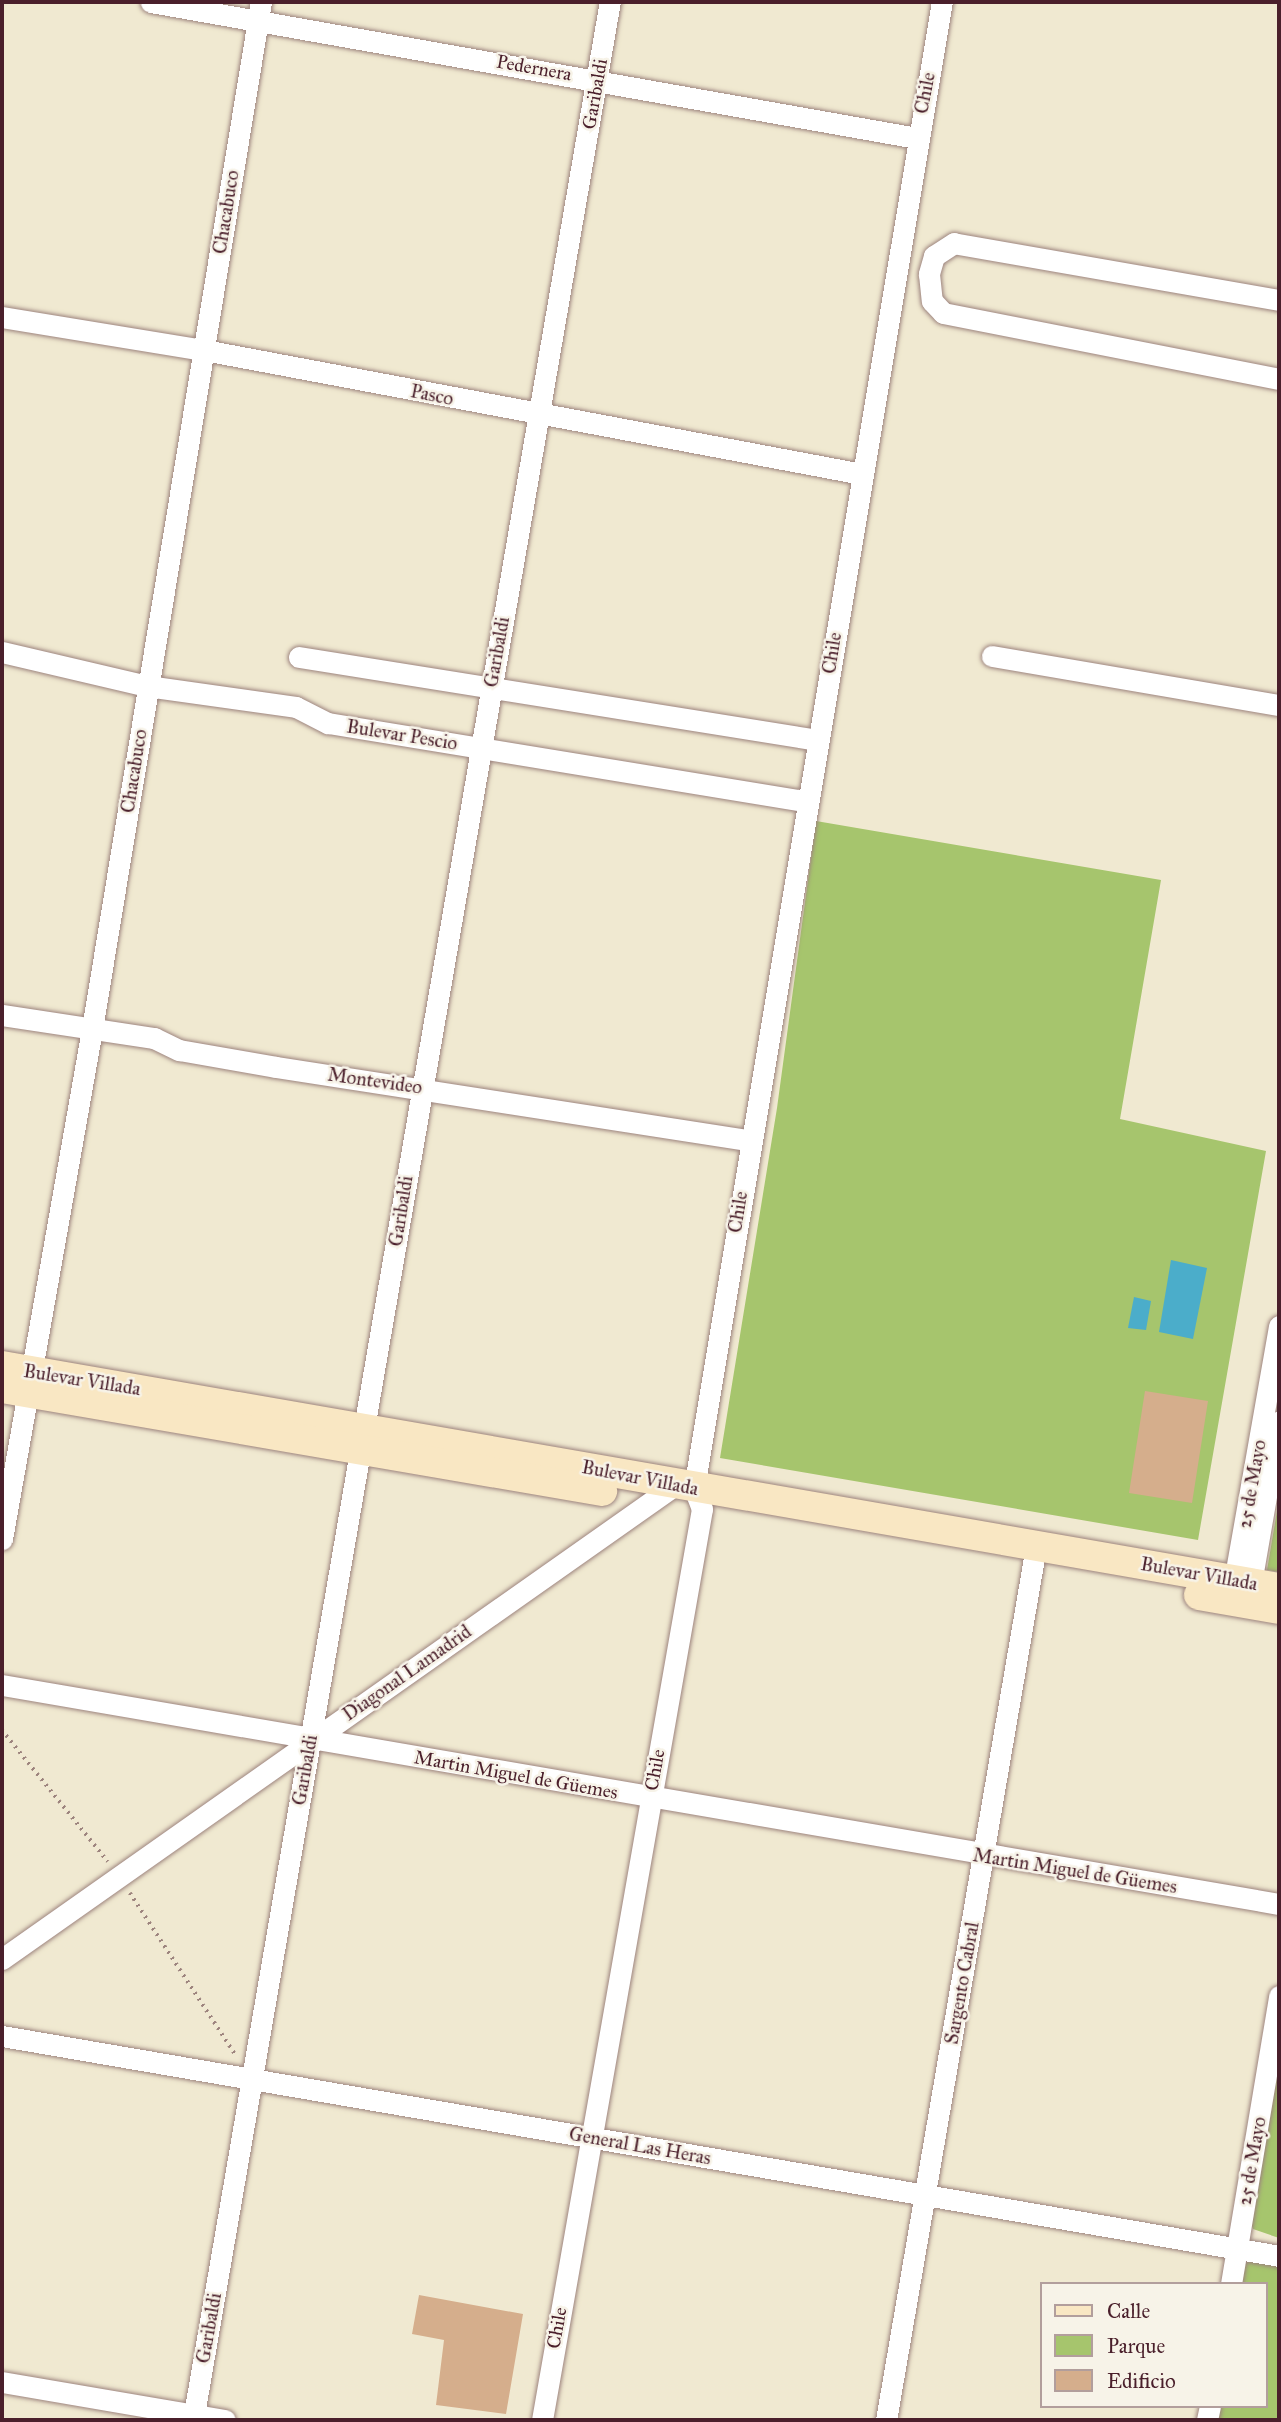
<!DOCTYPE html>
<meta charset="utf-8">
<style>
body{margin:0}
#map{position:relative;width:1281px;height:2422px;overflow:hidden;background:#f0e9d1;font-family:"IM FELL Great Primer",serif}
div>[style]{position:absolute}
.green>*{inset:0;background:#a6c56d}
.water>*{inset:0;background:#4badca}
.building>*{inset:0;background:#d5ae8c}
.path>*{height:3.5px;margin-top:-1.75px;transform-origin:0;background:repeating-linear-gradient(90deg,#9d847e 0 2px,transparent 0 7px)}
.roads{filter:drop-shadow(0 0 2px #9d847e) drop-shadow(0 0 2px #9d847e)}
.street>*{height:21px;margin:-10.5px;padding:0 10.5px;transform-origin:10.5px;border-radius:10.5px;background:#fff}
.secondary>*{height:30px;margin:-15px;padding:0 15px;transform-origin:15px;border-radius:15px;background:#f9e7c3}
span{translate:-50% -50%;white-space:nowrap;text-align:center;line-height:1.15;-webkit-text-stroke:5px #f7f3e8;paint-order:stroke}
.street-label{font-size:19px;color:#4a1f2b}
.frame{position:absolute;inset:0;border:4px solid #4a1f2b;pointer-events:none}
.legend{position:absolute;left:1040px;top:2282px;width:228px;height:126px;box-sizing:border-box;background:#f7f3e8;border:2px solid #b29e9c;margin:0;padding:9px 12px;list-style:none;font-size:21px;color:#4a1f2b}
.legend li{display:flex;align-items:center;gap:14px;height:35px}
.legend b{width:35px;border:2px solid #b29e9c}
</style>
<div id="map">
<div class="green">
<div style="clip-path:polygon(816px 821px,1161px 880px,1120px 1119px,1266px 1151px,1198px 1540px,720px 1458px,777px 1108px)"></div>
<div style="clip-path:polygon(1279px 1499px,1279px 1572px,1267px 1570px)"></div>
<div style="clip-path:polygon(1279px 2030px,1279px 2238px,1253px 2229px,1247px 2213px)"></div>
<div style="clip-path:polygon(1254px 2257px,1279px 2262px,1279px 2420px,1212px 2420px,1215px 2406px,1265px 2406px,1265px 2284px,1237px 2284px,1239px 2268px)"></div>
</div>
<div class="water">
<div style="clip-path:polygon(1171px 1260px,1207px 1268px,1193px 1339px,1159px 1332px)"></div>
<div style="clip-path:polygon(1134px 1297px,1151px 1301px,1146px 1330px,1128px 1328px)"></div>
</div>
<div class="building">
<div style="clip-path:polygon(1145px 1391px,1208px 1401px,1192px 1503px,1129px 1493px)"></div>
<div style="clip-path:polygon(419px 2295px,523px 2314px,506px 2414px,436px 2405px,444px 2340px,412px 2334px)"></div>
</div>
<div class="path">
<div style="left:2px;top:1730px;width:169px;rotate:51.2deg"></div>
<div style="left:130px;top:1893px;width:192px;rotate:56.9deg"></div>
</div>
<div class="roads">
<div class="street">
<div style="left:151px;top:2px;width:778px;rotate:10.07deg"></div>
<div style="left:1279px;top:300px;width:330px;rotate:-170.1deg"></div>
<div style="left:954px;top:243px;width:24px;rotate:147deg"></div>
<div style="left:934px;top:256px;width:19px;rotate:106deg"></div>
<div style="left:929px;top:274px;width:27px;rotate:84deg"></div>
<div style="left:932px;top:301px;width:16px;rotate:47deg"></div>
<div style="left:943px;top:313px;width:342px;rotate:11.1deg"></div>
<div style="left:2px;top:317px;width:205px;rotate:9.3deg"></div>
<div style="left:204px;top:350px;width:670px;rotate:10.67deg"></div>
<div style="left:2px;top:652px;width:149px;rotate:13.2deg"></div>
<div style="left:147px;top:686px;width:150px;rotate:8deg"></div>
<div style="left:296px;top:707px;width:36px;rotate:27deg"></div>
<div style="left:328px;top:723px;width:486px;rotate:9.3deg"></div>
<div style="left:992px;top:656px;width:291px;rotate:9.7deg"></div>
<div style="left:299px;top:657px;width:526px;rotate:9.09deg"></div>
<div style="left:2px;top:1015px;width:154px;rotate:8.6deg"></div>
<div style="left:154px;top:1038px;width:28px;rotate:26deg"></div>
<div style="left:179px;top:1050px;width:98px;rotate:9.9deg"></div>
<div style="left:276px;top:1067px;width:480px;rotate:8.8deg"></div>
<div style="left:2px;top:1539px;width:518px;rotate:-79.99deg"></div>
<div style="left:92px;top:1029px;width:1041px;rotate:-80.66deg"></div>
<div style="left:1232px;top:1593px;width:271px;rotate:-80deg"></div>
<div style="left:1249px;top:1595px;width:176px;rotate:-80.2deg"></div>
<div style="left:2px;top:1685px;width:1296px;rotate:9.73deg"></div>
<div style="left:2px;top:1959px;width:823px;rotate:-35.16deg"></div>
<div style="left:2px;top:2036px;width:1296px;rotate:9.77deg"></div>
<div style="left:1231px;top:2284px;width:292px;rotate:-80.5deg"></div>
<div style="left:2px;top:2382px;width:226px;rotate:9.7deg"></div>
<div style="left:193px;top:2420px;width:2454px;rotate:-80.22deg"></div>
<div style="left:542px;top:2420px;width:925px;rotate:-80.04deg"></div>
<div style="left:702px;top:1509px;width:22px;rotate:-111deg"></div>
<div style="left:694px;top:1488px;width:1507px;rotate:-80.53deg"></div>
<div style="left:886px;top:2420px;width:887px;rotate:-80.26deg"></div>
<div style="left:1207px;top:2420px;width:14px;rotate:-78deg"></div>
</div>
<div class="secondary">
<div style="left:2px;top:1366px;width:1296px;rotate:9.86deg"></div>
<div style="left:2px;top:1388px;width:609px;rotate:9.74deg"></div>
<div style="left:1199px;top:1595px;width:81px;rotate:9.9deg"></div>
</div>
</div>
<div class="street-label">
<span style="left:534px;top:68px;rotate:10deg">Pedernera</span>
<span style="left:925px;top:93px;rotate:-79deg">Chile</span>
<span style="left:595px;top:94px;rotate:-80deg">Garibaldi</span>
<span style="left:226px;top:212px;rotate:-81deg">Chacabuco</span>
<span style="left:432px;top:395px;rotate:11deg">Pasco</span>
<span style="left:497px;top:652px;rotate:-80deg">Garibaldi</span>
<span style="left:832px;top:653px;rotate:-81deg">Chile</span>
<span style="left:402px;top:735px;rotate:9deg">Bulevar Pescio</span>
<span style="left:134px;top:771px;rotate:-81deg">Chacabuco</span>
<span style="left:375px;top:1081px;rotate:8deg">Montevideo</span>
<span style="left:401px;top:1211px;rotate:-81deg">Garibaldi</span>
<span style="left:738px;top:1212px;rotate:-81deg">Chile</span>
<span style="left:82px;top:1380px;rotate:9deg">Bulevar Villada</span>
<span style="left:640px;top:1478px;rotate:11deg">Bulevar Villada</span>
<span style="left:1252px;top:1484px;rotate:-80deg">25 de Mayo</span>
<span style="left:1199px;top:1574px;rotate:10deg">Bulevar Villada</span>
<span style="left:407px;top:1673px;rotate:-35deg">Diagonal Lamadrid</span>
<span style="left:305px;top:1770px;rotate:-80deg">Garibaldi</span>
<span style="left:655px;top:1770px;rotate:-80deg">Chile</span>
<span style="left:516px;top:1775px;rotate:10deg">Martin Miguel de Güemes</span>
<span style="left:1075px;top:1871px;rotate:9deg">Martin Miguel de Güemes</span>
<span style="left:962px;top:1983px;rotate:-80deg">Sargento Cabral</span>
<span style="left:640px;top:2146px;rotate:10deg">General Las Heras</span>
<span style="left:1252px;top:2161px;rotate:-80deg">25 de Mayo</span>
<span style="left:209px;top:2328px;rotate:-80deg">Garibaldi</span>
<span style="left:557px;top:2328px;rotate:-80deg">Chile</span>
</div>
<div class="frame"></div>
<ul class="legend">
<li><b style="height:9px;background:#f9e7c3"></b>Calle</li>
<li><b style="height:19px;background:#a6c56d"></b>Parque</li>
<li><b style="height:19px;background:#d5ae8c"></b>Edificio</li>
</ul>
</div>
